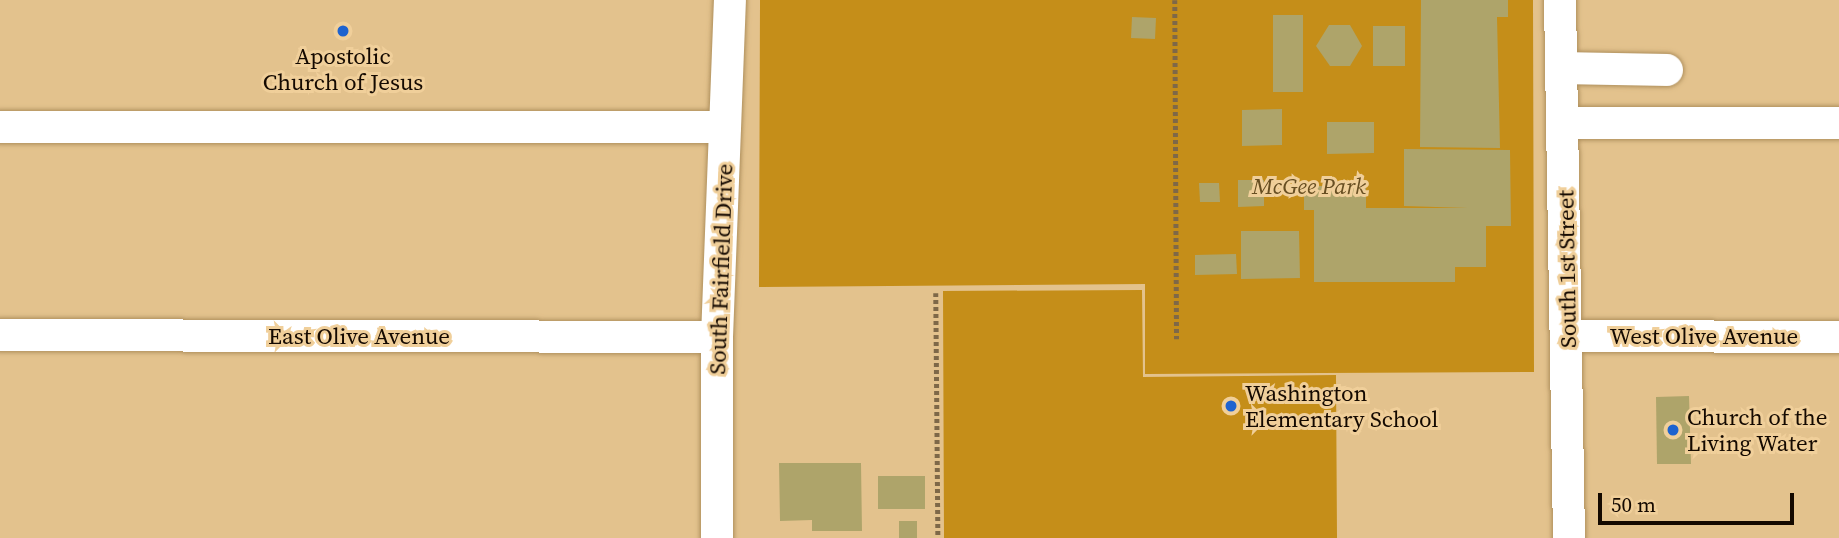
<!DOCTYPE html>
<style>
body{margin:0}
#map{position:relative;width:1839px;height:538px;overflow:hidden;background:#e3c28d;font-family:"Source Serif 4",serif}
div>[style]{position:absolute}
.green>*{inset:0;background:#c58e19}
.building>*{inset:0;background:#aea46a}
.path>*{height:4.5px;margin-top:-2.25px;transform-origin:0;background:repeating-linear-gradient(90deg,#7e6848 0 3.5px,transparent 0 7px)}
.roads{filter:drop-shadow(0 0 2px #af905d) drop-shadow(0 0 2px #af905d)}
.minor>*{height:32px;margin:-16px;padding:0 16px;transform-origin:16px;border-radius:16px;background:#fff}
.dots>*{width:19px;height:19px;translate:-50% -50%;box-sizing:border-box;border:4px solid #f0cf9a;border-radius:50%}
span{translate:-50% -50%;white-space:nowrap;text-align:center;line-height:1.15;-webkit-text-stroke:6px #f0cf9a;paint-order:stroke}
.poi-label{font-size:23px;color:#140900}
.left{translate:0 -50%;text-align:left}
.park-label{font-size:23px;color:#674e22;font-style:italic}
.street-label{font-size:23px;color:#140900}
.scale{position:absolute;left:1598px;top:493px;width:196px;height:32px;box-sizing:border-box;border:4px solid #140900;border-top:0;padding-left:9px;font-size:21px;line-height:24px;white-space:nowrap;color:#140900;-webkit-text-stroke:5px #f0cf9a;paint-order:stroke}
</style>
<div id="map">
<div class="green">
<div style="clip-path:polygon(760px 0,1533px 0,1534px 372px,1145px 374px,1145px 284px,759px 287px)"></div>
<div style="clip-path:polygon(1142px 290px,1143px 377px,1336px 375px,1337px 538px,944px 538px,943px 291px)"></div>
</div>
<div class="building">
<div style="clip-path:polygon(1421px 0,1508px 0,1508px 17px,1497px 17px,1500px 148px,1420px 147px)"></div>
<div style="clip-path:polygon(1273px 15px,1303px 15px,1303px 92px,1273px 92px)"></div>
<div style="clip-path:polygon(1132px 17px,1156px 18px,1155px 39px,1131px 38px)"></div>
<div style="clip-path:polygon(1329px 25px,1350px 25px,1362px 46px,1350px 66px,1330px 66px,1316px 46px)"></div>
<div style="clip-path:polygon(1373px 26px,1405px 26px,1405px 66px,1373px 66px)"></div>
<div style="clip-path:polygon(1282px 109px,1282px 145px,1242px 146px,1242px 110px)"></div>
<div style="clip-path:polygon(1327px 122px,1374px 122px,1374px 153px,1327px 154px)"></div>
<div style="clip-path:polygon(1404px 149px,1510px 150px,1511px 226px,1486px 226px,1486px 267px,1455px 267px,1455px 282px,1314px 282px,1314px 210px,1304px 210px,1304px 186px,1366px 186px,1366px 208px,1468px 208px,1404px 206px)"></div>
<div style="clip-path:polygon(1238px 180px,1264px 180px,1264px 206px,1238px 207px)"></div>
<div style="clip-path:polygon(1199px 183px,1219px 183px,1220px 202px,1200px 202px)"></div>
<div style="clip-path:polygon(1241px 231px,1299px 231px,1300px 278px,1241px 279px)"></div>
<div style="clip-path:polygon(1236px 254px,1237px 274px,1195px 275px,1195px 255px)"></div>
<div style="clip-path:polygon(1689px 396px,1691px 464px,1657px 464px,1656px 397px)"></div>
<div style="clip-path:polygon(779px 463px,861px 463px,862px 531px,812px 531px,812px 520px,780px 521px)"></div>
<div style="clip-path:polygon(878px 476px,925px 476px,925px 509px,878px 509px)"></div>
<div style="clip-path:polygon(899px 521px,917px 521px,917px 538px,899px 538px)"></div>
</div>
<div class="path">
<div style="left:1175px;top:0;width:339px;rotate:89.7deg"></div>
<div style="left:936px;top:293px;width:245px;rotate:89.5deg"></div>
</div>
<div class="roads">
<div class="minor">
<div style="left:1560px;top:0;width:538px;rotate:89.04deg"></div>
<div style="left:1562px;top:68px;width:105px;rotate:1.1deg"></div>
<div style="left:1563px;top:123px;width:276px"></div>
<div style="left:0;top:127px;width:725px"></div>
<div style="left:0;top:335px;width:717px;rotate:0.16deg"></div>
<div style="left:1569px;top:336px;width:270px;rotate:0.2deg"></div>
<div style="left:717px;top:538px;width:201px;rotate:-90deg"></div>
<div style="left:717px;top:337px;width:337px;rotate:-87.8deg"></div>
</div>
</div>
<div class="dots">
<div style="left:343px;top:31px;background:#1e63cf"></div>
<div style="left:1231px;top:406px;background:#1e63cf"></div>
<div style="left:1673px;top:430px;background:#1e63cf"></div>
</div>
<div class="poi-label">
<span style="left:343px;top:69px">Apostolic<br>Church of Jesus</span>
<span class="left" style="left:1245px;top:406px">Washington<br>Elementary School</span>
<span class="left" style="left:1687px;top:430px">Church of the<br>Living Water</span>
</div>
<div class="park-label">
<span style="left:1309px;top:186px">McGee Park</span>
</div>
<div class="street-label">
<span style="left:721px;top:269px;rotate:-88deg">South Fairfield Drive</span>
<span style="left:1567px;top:269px;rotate:-91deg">South 1st Street</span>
<span style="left:359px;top:336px">East Olive Avenue</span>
<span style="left:1704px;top:336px">West Olive Avenue</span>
</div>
<div class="scale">50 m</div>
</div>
